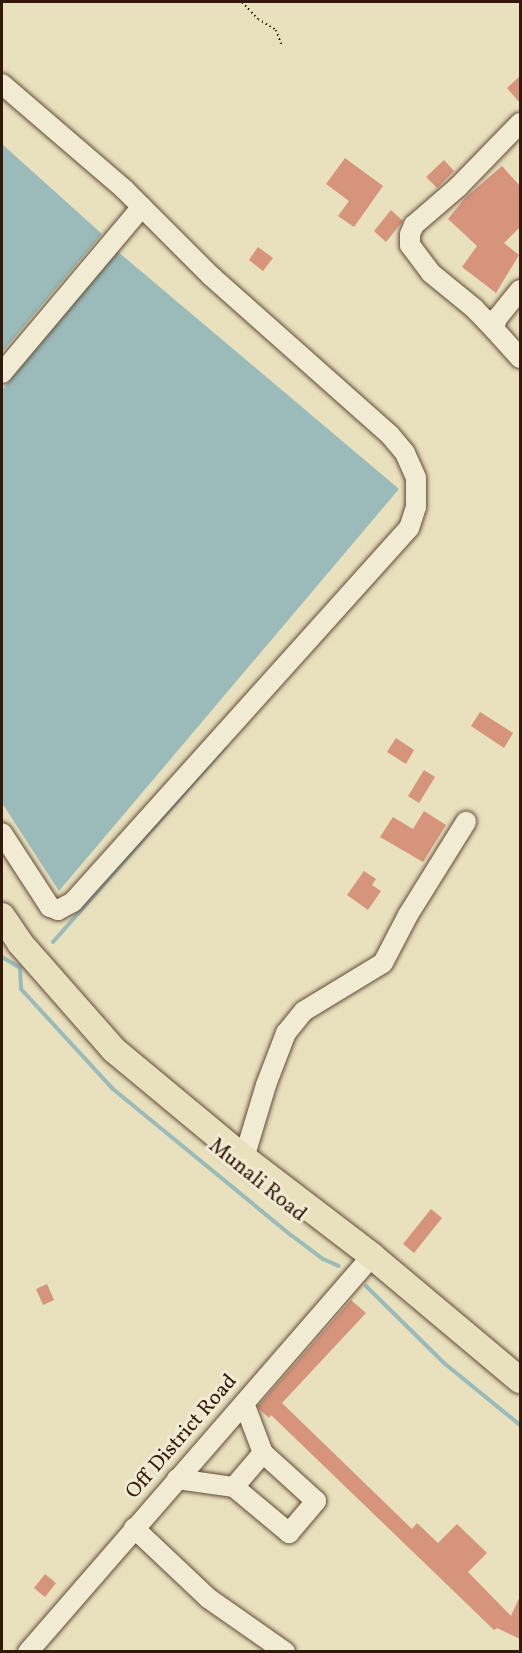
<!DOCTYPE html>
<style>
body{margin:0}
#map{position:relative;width:522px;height:1653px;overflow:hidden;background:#e9e0bd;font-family:Vollkorn,serif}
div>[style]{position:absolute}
.water>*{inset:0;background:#9abbba}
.stream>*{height:4px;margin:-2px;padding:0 2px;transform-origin:2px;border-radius:2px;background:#9abbba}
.building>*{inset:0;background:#d5947b}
.path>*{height:2px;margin-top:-1px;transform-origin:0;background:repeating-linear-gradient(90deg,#33190b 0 1.5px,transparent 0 4.5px)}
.roads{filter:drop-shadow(0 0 2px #604b38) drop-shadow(0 0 2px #604b38)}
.minor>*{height:20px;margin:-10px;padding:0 10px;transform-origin:10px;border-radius:10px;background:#f1ebd4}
.major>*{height:26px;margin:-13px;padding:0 13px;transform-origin:13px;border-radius:13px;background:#e9e0bd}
span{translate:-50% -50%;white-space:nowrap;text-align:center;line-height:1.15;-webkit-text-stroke:6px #f1ebd4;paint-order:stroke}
.street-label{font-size:21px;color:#33190b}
.frame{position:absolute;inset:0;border:3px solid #33190b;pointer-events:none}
</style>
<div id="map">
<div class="water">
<div style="clip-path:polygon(2px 144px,102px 234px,2px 352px)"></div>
<div style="clip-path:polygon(117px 251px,399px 489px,59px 891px,2px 803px,2px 390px)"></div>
</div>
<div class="stream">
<div style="left:53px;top:942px;width:260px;rotate:-48.6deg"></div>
<div style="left:2px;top:957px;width:21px;rotate:31deg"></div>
<div style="left:20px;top:968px;width:21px;rotate:87deg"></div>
<div style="left:21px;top:989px;width:136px;rotate:47.4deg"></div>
<div style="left:113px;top:1089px;width:230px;rotate:39.4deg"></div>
<div style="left:291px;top:1235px;width:40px;rotate:37deg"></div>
<div style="left:323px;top:1259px;width:17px;rotate:24deg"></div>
<div style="left:366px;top:1286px;width:110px;rotate:44.6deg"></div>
<div style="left:444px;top:1363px;width:98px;rotate:39.2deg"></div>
</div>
<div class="building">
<div style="clip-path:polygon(520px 76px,520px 103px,507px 88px)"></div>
<div style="clip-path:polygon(345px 158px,383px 186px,354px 227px,338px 216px,349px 201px,326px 184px)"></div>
<div style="clip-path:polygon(444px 160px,454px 171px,437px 188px,426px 177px)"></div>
<div style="clip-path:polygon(502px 166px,520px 186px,520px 227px,504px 243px,519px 255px,496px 293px,462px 267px,477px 246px,448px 219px,465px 198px)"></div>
<div style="clip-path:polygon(391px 210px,403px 221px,386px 242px,374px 231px)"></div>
<div style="clip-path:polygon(258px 247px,273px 258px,263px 271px,249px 260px)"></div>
<div style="clip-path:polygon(480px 712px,513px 733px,504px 748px,471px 726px)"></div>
<div style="clip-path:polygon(396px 738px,414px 750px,406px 764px,387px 752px)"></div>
<div style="clip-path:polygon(424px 770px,435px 777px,419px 803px,408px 796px)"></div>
<div style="clip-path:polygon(424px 811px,446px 825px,423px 862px,380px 837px,393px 817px,413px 829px)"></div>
<div style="clip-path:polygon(364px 871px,376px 879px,372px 885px,381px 891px,368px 910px,347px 895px)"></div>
<div style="clip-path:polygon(431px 1209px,442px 1218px,414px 1253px,403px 1244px)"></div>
<div style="clip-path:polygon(47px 1284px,54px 1300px,43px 1305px,36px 1289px)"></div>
<div style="clip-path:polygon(351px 1300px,366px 1313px,282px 1403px,412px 1529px,417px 1523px,438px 1543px,457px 1524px,487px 1553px,468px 1572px,511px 1616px,520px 1596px,520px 1639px,497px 1628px,494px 1630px,271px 1415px,269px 1418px,259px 1409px,258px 1406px)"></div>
<div style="clip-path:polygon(45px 1574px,56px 1583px,45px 1597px,34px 1588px)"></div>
</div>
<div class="path">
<div style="left:242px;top:2px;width:23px;rotate:47deg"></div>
<div style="left:258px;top:19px;width:21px;rotate:31deg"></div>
<div style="left:276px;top:30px;width:15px;rotate:70deg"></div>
</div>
<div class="roads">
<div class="minor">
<div style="left:2px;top:84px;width:161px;rotate:40.7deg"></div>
<div style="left:124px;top:189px;width:123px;rotate:45deg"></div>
<div style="left:211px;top:276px;width:239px;rotate:41.6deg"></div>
<div style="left:390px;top:435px;width:23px;rotate:50deg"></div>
<div style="left:405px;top:453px;width:27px;rotate:66deg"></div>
<div style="left:416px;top:478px;width:29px;rotate:90deg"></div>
<div style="left:416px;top:507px;width:22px;rotate:108deg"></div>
<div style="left:409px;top:528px;width:503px;rotate:131.94deg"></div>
<div style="left:73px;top:902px;width:17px;rotate:152deg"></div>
<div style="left:58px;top:910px;width:9px;rotate:-159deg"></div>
<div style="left:50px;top:907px;width:88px;rotate:-123deg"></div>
<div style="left:520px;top:290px;width:36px;rotate:129deg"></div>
<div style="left:497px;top:318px;width:11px;rotate:105deg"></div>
<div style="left:494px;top:329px;width:39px;rotate:48deg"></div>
<div style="left:494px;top:329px;width:28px;rotate:-134deg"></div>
<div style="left:475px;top:309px;width:57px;rotate:-140.7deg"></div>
<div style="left:431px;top:273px;width:35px;rotate:-127deg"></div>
<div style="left:410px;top:245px;width:11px;rotate:-90deg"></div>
<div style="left:410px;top:234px;width:10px;rotate:-66deg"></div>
<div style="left:414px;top:225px;width:58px;rotate:-40.8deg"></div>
<div style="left:458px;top:187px;width:89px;rotate:-45.9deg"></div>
<div style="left:2px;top:373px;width:217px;rotate:-49.9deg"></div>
<div style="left:244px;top:1158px;width:76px;rotate:-73.2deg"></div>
<div style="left:266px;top:1085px;width:56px;rotate:-69deg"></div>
<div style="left:286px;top:1033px;width:28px;rotate:-51deg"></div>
<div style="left:304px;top:1011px;width:92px;rotate:-31.3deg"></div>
<div style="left:383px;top:963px;width:54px;rotate:-62.5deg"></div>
<div style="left:408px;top:915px;width:110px;rotate:-58.1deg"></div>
<div style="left:177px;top:1479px;width:58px;rotate:8deg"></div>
<div style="left:234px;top:1487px;width:72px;rotate:39.9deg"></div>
<div style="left:289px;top:1533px;width:42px;rotate:-49.8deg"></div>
<div style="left:316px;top:1501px;width:72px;rotate:-137.8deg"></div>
<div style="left:263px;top:1453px;width:53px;rotate:-110.8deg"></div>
<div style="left:234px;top:1487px;width:45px;rotate:-49.5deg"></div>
<div style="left:134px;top:1528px;width:102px;rotate:43.4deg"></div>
<div style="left:208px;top:1598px;width:94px;rotate:35deg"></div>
<div style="left:28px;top:1652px;width:525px;rotate:-49.02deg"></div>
</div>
<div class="major">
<div style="left:2px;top:916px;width:32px;rotate:56deg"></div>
<div style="left:20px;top:943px;width:142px;rotate:48.7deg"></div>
<div style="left:114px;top:1050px;width:169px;rotate:39.7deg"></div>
<div style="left:244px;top:1158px;width:161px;rotate:37.4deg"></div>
<div style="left:372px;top:1256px;width:193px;rotate:40deg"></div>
</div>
</div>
<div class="street-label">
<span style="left:257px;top:1181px;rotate:39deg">Munali Road</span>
<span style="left:182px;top:1437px;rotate:-49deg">Off District Road</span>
</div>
<div class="frame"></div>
</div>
